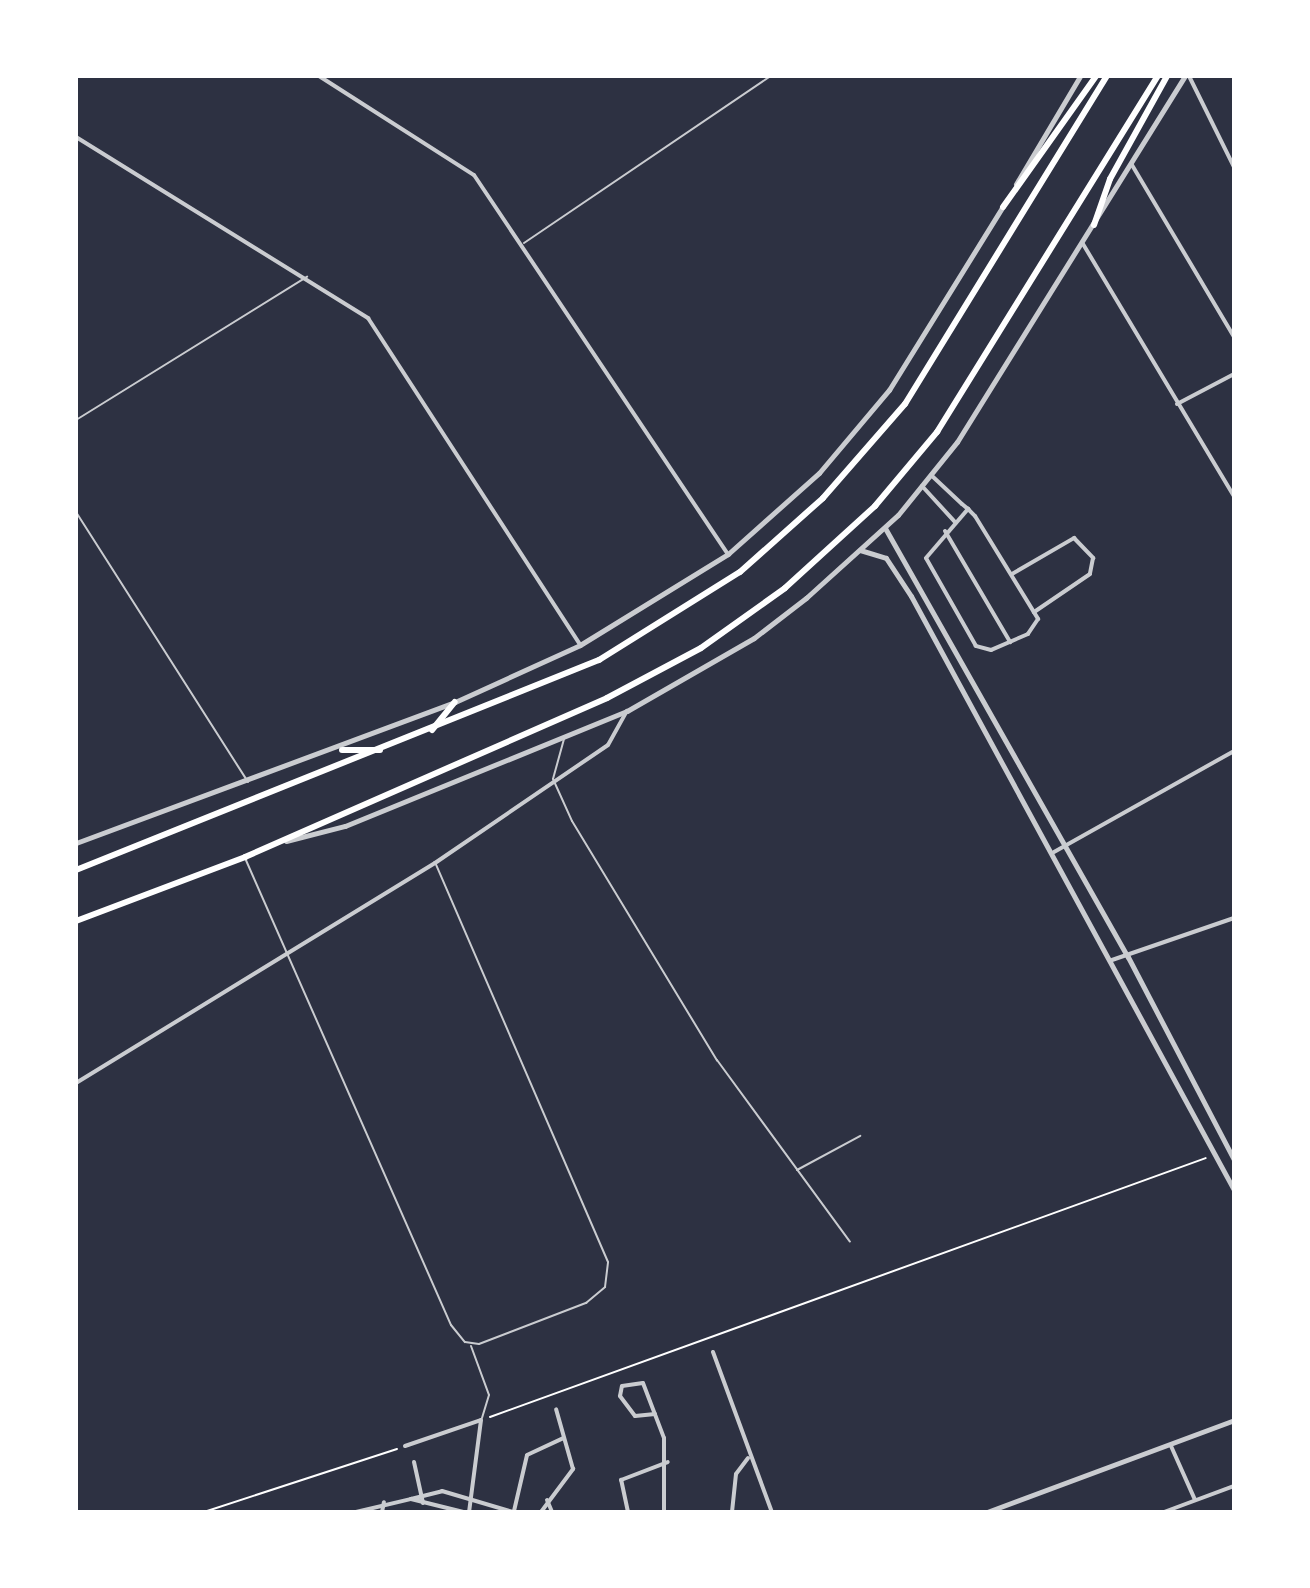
<!DOCTYPE html>
<style>
body{margin:0}
#map{position:relative;width:1310px;height:1588px;overflow:hidden;background:#2d3142;font-family:"PT Serif",serif}
div>[style]{position:absolute}
.path>*{height:2px;margin:-1px;padding:0 1px;transform-origin:1px;border-radius:1px;background:#fff}
.service>*{height:2px;margin:-1px;padding:0 1px;transform-origin:1px;border-radius:1px;background:#caccd0}
.minor>*{height:4px;margin:-2px;padding:0 2px;transform-origin:2px;border-radius:2px;background:#caccd0}
.tertiary>*{height:5px;margin:-2.5px;padding:0 2.5px;transform-origin:2.5px;border-radius:2.5px;background:#caccd0}
.primary>*{height:6px;margin:-3px;padding:0 3px;transform-origin:3px;border-radius:3px;background:#fff}
span{translate:-50% -50%;white-space:nowrap;text-align:center;line-height:1.15;-webkit-text-stroke:8px #fff;paint-order:stroke}
.frame{position:absolute;inset:0;border:78px solid #fff;pointer-events:none}
</style>
<div id="map">
<div class="path">
<div style="left:490px;top:1417px;width:761px;rotate:-19.89deg"></div>
<div style="left:204px;top:1512px;width:203px;rotate:-18.1deg"></div>
</div>
<div class="service">
<div style="left:524px;top:243px;width:298px;rotate:-34.1deg"></div>
<div style="left:76px;top:420px;width:272px;rotate:-31.8deg"></div>
<div style="left:76px;top:512px;width:320px;rotate:57.5deg"></div>
<div style="left:564px;top:739px;width:41px;rotate:105.4deg"></div>
<div style="left:553px;top:779px;width:46px;rotate:65.7deg"></div>
<div style="left:572px;top:821px;width:280px;rotate:58.8deg"></div>
<div style="left:717px;top:1060px;width:225px;rotate:53.8deg"></div>
<div style="left:245px;top:858px;width:510px;rotate:66.2deg"></div>
<div style="left:451px;top:1325px;width:22px;rotate:51deg"></div>
<div style="left:465px;top:1342px;width:14px;rotate:8deg"></div>
<div style="left:479px;top:1344px;width:115px;rotate:-21deg"></div>
<div style="left:586px;top:1303px;width:25px;rotate:-40deg"></div>
<div style="left:605px;top:1287px;width:25px;rotate:-83deg"></div>
<div style="left:608px;top:1262px;width:433px;rotate:-113.4deg"></div>
<div style="left:797px;top:1170px;width:72px;rotate:-28.4deg"></div>
<div style="left:471px;top:1346px;width:52px;rotate:69.8deg"></div>
<div style="left:489px;top:1395px;width:24px;rotate:107deg"></div>
</div>
<div class="minor">
<div style="left:319px;top:76px;width:184px;rotate:32.6deg"></div>
<div style="left:474px;top:175px;width:456px;rotate:56.2deg"></div>
<div style="left:1189px;top:76px;width:102px;rotate:63.7deg"></div>
<div style="left:76px;top:137px;width:344px;rotate:31.8deg"></div>
<div style="left:368px;top:318px;width:390px;rotate:57deg"></div>
<div style="left:1132px;top:165px;width:200px;rotate:59.3deg"></div>
<div style="left:1083px;top:244px;width:294px;rotate:59.1deg"></div>
<div style="left:1177px;top:404px;width:64px;rotate:-27.8deg"></div>
<div style="left:931px;top:475px;width:42px;rotate:43.1deg"></div>
<div style="left:962px;top:504px;width:8px;rotate:40deg"></div>
<div style="left:968px;top:509px;width:10px;rotate:45deg"></div>
<div style="left:975px;top:516px;width:121px;rotate:58.5deg"></div>
<div style="left:1038px;top:619px;width:18px;rotate:124deg"></div>
<div style="left:1028px;top:634px;width:40px;rotate:156.6deg"></div>
<div style="left:991px;top:650px;width:16px;rotate:-165deg"></div>
<div style="left:976px;top:646px;width:101px;rotate:-119.6deg"></div>
<div style="left:926px;top:558px;width:65px;rotate:-49.4deg"></div>
<div style="left:922px;top:486px;width:49px;rotate:47.5deg"></div>
<div style="left:945px;top:531px;width:129px;rotate:59.6deg"></div>
<div style="left:1012px;top:574px;width:72px;rotate:-30.1deg"></div>
<div style="left:1074px;top:538px;width:28px;rotate:46deg"></div>
<div style="left:1093px;top:558px;width:16px;rotate:101deg"></div>
<div style="left:1090px;top:574px;width:68px;rotate:145.8deg"></div>
<div style="left:1054px;top:852px;width:206px;rotate:-29.3deg"></div>
<div style="left:1112px;top:960px;width:129px;rotate:-19deg"></div>
<div style="left:76px;top:1083px;width:421px;rotate:-31.5deg"></div>
<div style="left:435px;top:863px;width:209px;rotate:-34.3deg"></div>
<div style="left:608px;top:745px;width:39px;rotate:-61deg"></div>
<div style="left:713px;top:1352px;width:171px;rotate:69.8deg"></div>
<div style="left:655px;top:1414px;width:20px;rotate:174deg"></div>
<div style="left:635px;top:1416px;width:25px;rotate:-127deg"></div>
<div style="left:620px;top:1396px;width:10px;rotate:-79deg"></div>
<div style="left:622px;top:1386px;width:21px;rotate:-8deg"></div>
<div style="left:643px;top:1383px;width:59px;rotate:69.1deg"></div>
<div style="left:664px;top:1438px;width:74px;rotate:90deg"></div>
<div style="left:405px;top:1446px;width:80px;rotate:-18.9deg"></div>
<div style="left:481px;top:1420px;width:93px;rotate:97.4deg"></div>
<div style="left:1171px;top:1446px;width:59px;rotate:66deg"></div>
<div style="left:414px;top:1462px;width:42px;rotate:77.6deg"></div>
<div style="left:411px;top:1499px;width:32px;rotate:-14deg"></div>
<div style="left:442px;top:1491px;width:74px;rotate:16.5deg"></div>
<div style="left:547px;top:1500px;width:13px;rotate:67deg"></div>
<div style="left:514px;top:1511px;width:57px;rotate:-76.9deg"></div>
<div style="left:527px;top:1455px;width:40px;rotate:-25deg"></div>
<div style="left:356px;top:1512px;width:57px;rotate:-13.3deg"></div>
<div style="left:411px;top:1499px;width:54px;rotate:14deg"></div>
<div style="left:382px;top:1512px;width:10px;rotate:-79deg"></div>
<div style="left:541px;top:1512px;width:54px;rotate:-53.3deg"></div>
<div style="left:573px;top:1469px;width:62px;rotate:-105.8deg"></div>
<div style="left:628px;top:1512px;width:33px;rotate:-102deg"></div>
<div style="left:621px;top:1480px;width:50px;rotate:-21deg"></div>
<div style="left:732px;top:1512px;width:38px;rotate:-84deg"></div>
<div style="left:736px;top:1474px;width:20px;rotate:-53deg"></div>
<div style="left:1164px;top:1512px;width:75px;rotate:-20.4deg"></div>
</div>
<div class="tertiary">
<div style="left:1016px;top:184px;width:126px;rotate:-59.3deg"></div>
<div style="left:885px;top:528px;width:493px;rotate:60.5deg"></div>
<div style="left:1128px;top:957px;width:229px;rotate:62.4deg"></div>
<div style="left:860px;top:550px;width:27px;rotate:17deg"></div>
<div style="left:886px;top:558px;width:45px;rotate:56.7deg"></div>
<div style="left:911px;top:596px;width:676px;rotate:61.46deg"></div>
<div style="left:286px;top:841px;width:61px;rotate:-14.3deg"></div>
<div style="left:345px;top:826px;width:305px;rotate:-22.2deg"></div>
<div style="left:627px;top:711px;width:146px;rotate:-29.9deg"></div>
<div style="left:754px;top:638px;width:66px;rotate:-37.6deg"></div>
<div style="left:806px;top:598px;width:124px;rotate:-42.1deg"></div>
<div style="left:898px;top:515px;width:94px;rotate:-51.1deg"></div>
<div style="left:957px;top:442px;width:431px;rotate:-58.1deg"></div>
<div style="left:76px;top:843px;width:404px;rotate:-20.4deg"></div>
<div style="left:455px;top:702px;width:137px;rotate:-24.5deg"></div>
<div style="left:580px;top:645px;width:174px;rotate:-31.6deg"></div>
<div style="left:728px;top:554px;width:122px;rotate:-41.7deg"></div>
<div style="left:819px;top:473px;width:109px;rotate:-49.9deg"></div>
<div style="left:889px;top:390px;width:216px;rotate:-58.2deg"></div>
<div style="left:987px;top:1512px;width:264px;rotate:-20.4deg"></div>
</div>
<div class="primary">
<div style="left:1003px;top:207px;width:161px;rotate:-54.6deg"></div>
<div style="left:1094px;top:225px;width:49px;rotate:-70.8deg"></div>
<div style="left:1110px;top:179px;width:118px;rotate:-61deg"></div>
<div style="left:432px;top:730px;width:36px;rotate:-51deg"></div>
<div style="left:342px;top:750px;width:38px"></div>
<div style="left:76px;top:870px;width:564px;rotate:-21.88deg"></div>
<div style="left:599px;top:660px;width:166px;rotate:-32deg"></div>
<div style="left:740px;top:572px;width:111px;rotate:-41.7deg"></div>
<div style="left:823px;top:498px;width:125px;rotate:-48.9deg"></div>
<div style="left:905px;top:404px;width:385px;rotate:-58.4deg"></div>
<div style="left:76px;top:921px;width:181px;rotate:-20.7deg"></div>
<div style="left:245px;top:857px;width:395px;rotate:-23.7deg"></div>
<div style="left:607px;top:698px;width:106px;rotate:-28deg"></div>
<div style="left:701px;top:648px;width:103px;rotate:-35.5deg"></div>
<div style="left:785px;top:588px;width:122px;rotate:-42.3deg"></div>
<div style="left:875px;top:506px;width:97px;rotate:-50deg"></div>
<div style="left:937px;top:432px;width:419px;rotate:-58.2deg"></div>
</div>
<div class="frame"></div>
</div>
